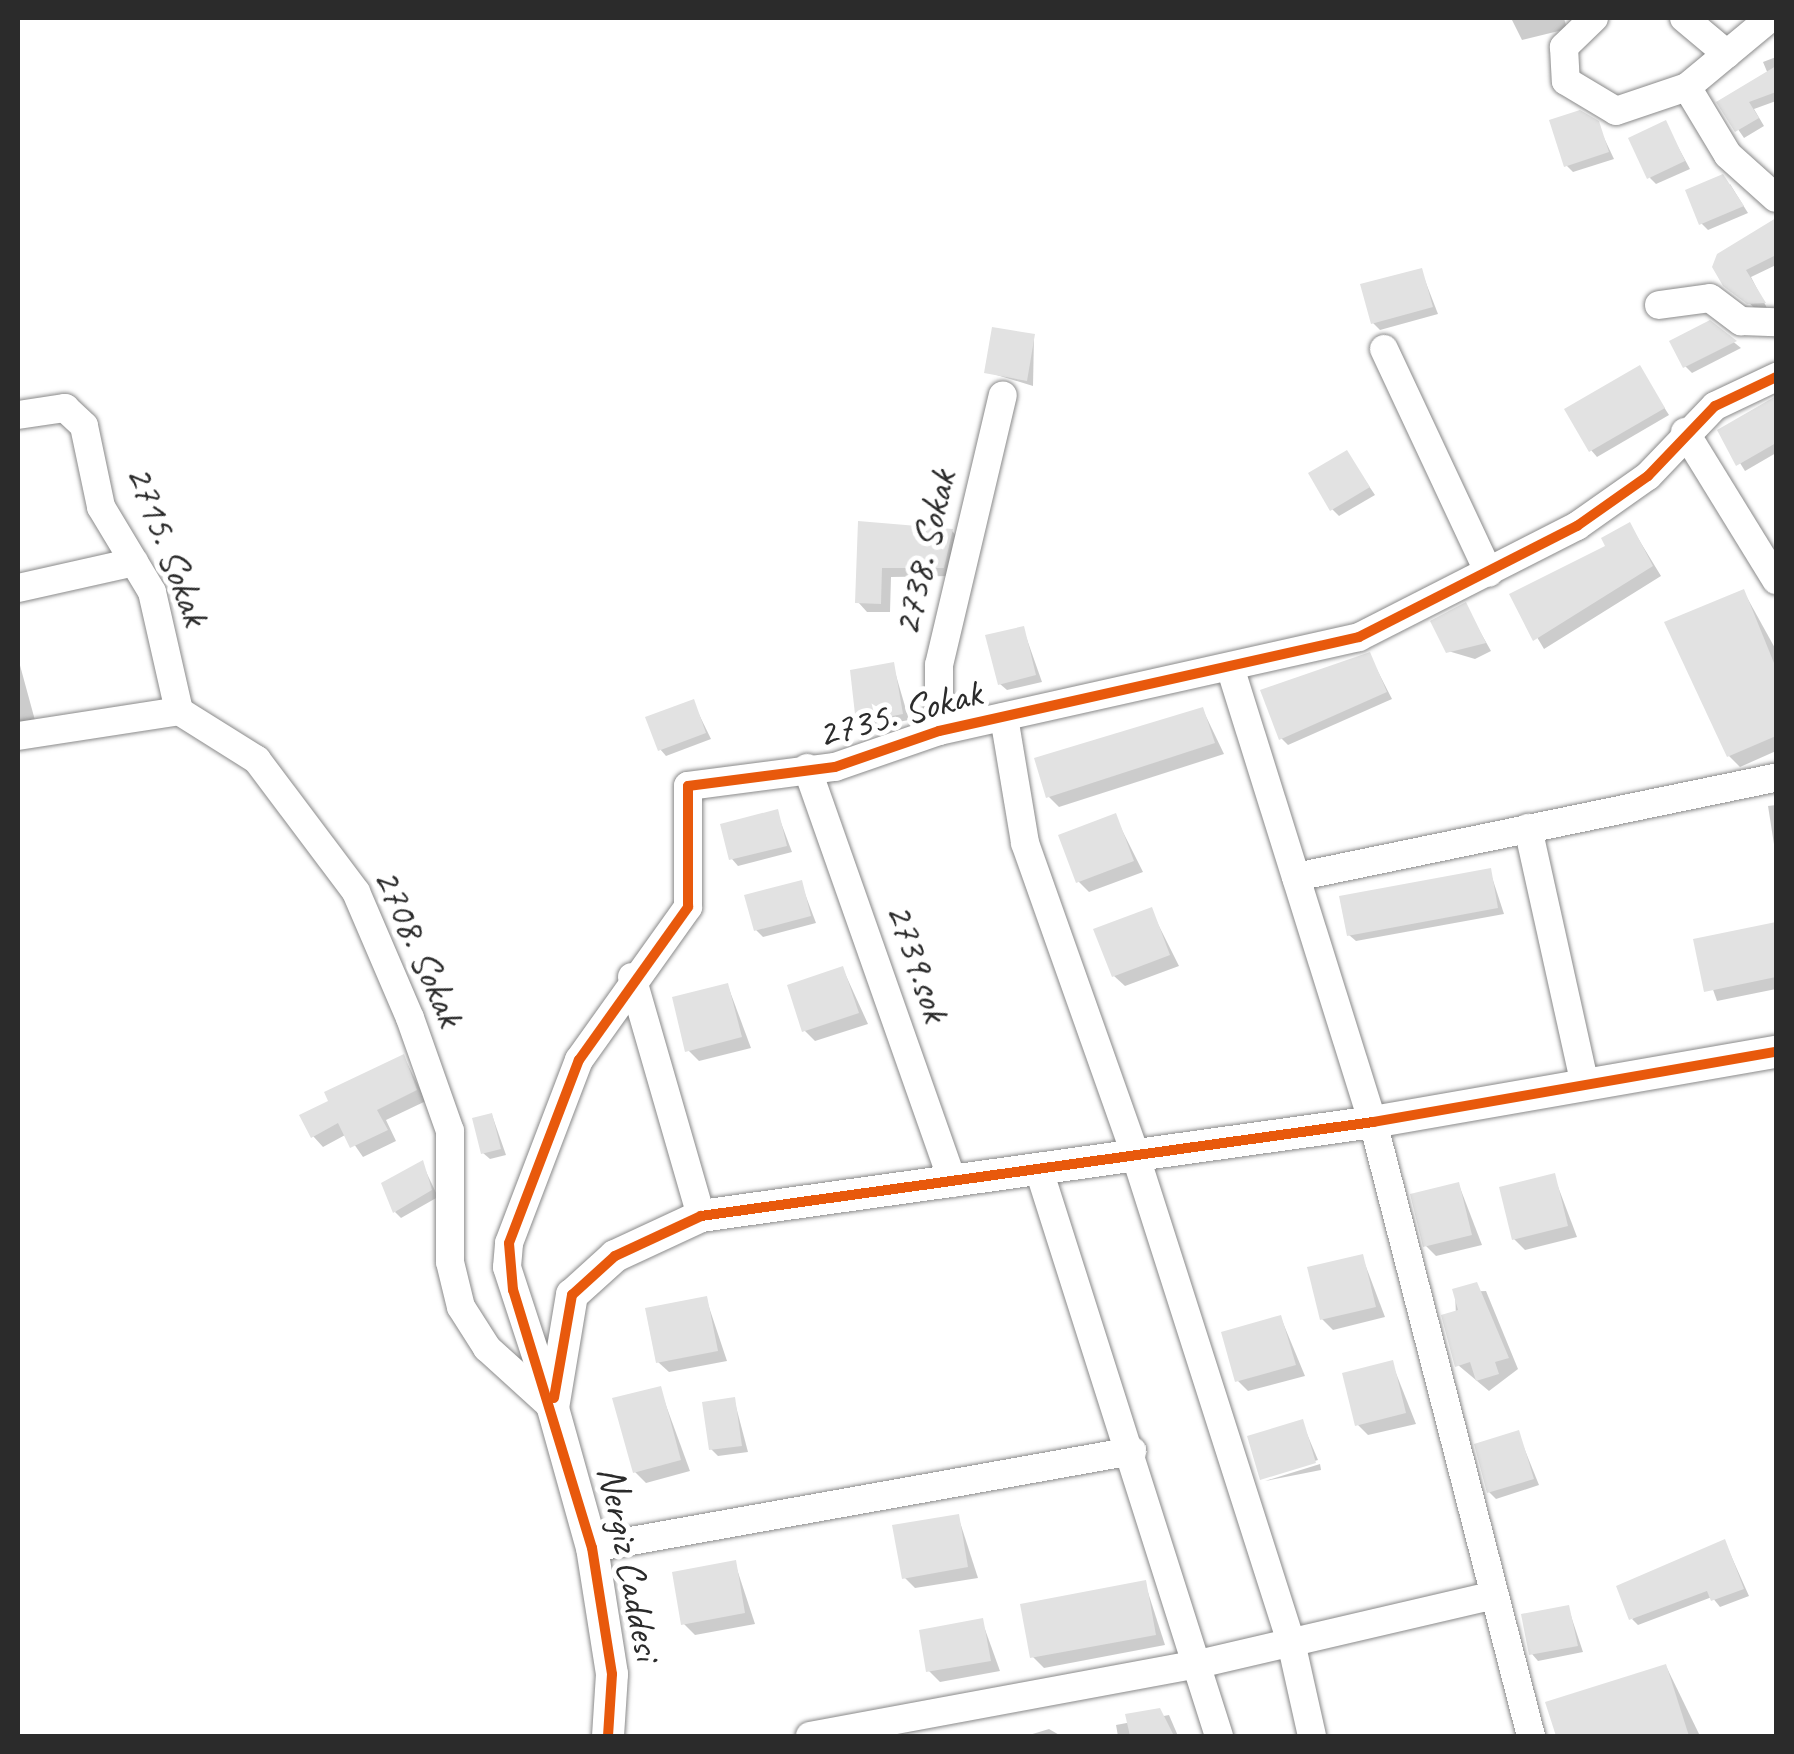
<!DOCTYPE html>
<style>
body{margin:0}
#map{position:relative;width:1794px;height:1754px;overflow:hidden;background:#fff;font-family:Caveat,sans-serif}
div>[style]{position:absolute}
.shadow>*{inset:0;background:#0003}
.building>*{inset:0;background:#e2e2e2}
.roads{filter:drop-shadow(0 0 2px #8a8a8a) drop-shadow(0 0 2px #8a8a8a)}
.minor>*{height:28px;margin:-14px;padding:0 14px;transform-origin:14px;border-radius:14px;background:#fff}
.tertiary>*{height:32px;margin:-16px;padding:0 16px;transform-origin:16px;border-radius:16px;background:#fff}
.cycleway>*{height:10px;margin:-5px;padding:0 5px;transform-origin:5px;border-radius:5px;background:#e8590c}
span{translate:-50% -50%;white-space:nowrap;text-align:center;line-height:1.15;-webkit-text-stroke:10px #fff;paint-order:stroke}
.street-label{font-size:40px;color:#2b2b2b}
.frame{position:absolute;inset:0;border:20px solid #2b2b2b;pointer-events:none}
</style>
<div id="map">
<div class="shadow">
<div style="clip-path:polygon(1511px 18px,1564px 18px,1567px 29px,1522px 40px)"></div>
<div style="clip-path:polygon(1776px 57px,1776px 101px,1754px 109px,1764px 126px,1744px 138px,1720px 103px,1768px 74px,1763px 62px)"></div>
<div style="clip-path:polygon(1597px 123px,1614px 159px,1573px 172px,1566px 165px)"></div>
<div style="clip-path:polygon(1665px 123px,1690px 169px,1656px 184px,1650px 178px)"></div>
<div style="clip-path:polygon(1730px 184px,1748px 213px,1708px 230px,1701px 223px)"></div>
<div style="clip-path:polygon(1776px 221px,1776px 265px,1751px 277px,1768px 310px,1756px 310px,1715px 267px)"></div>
<div style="clip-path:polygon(1421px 270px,1438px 314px,1380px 330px,1373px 323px)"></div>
<div style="clip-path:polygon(1710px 323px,1741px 348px,1692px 373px,1685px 366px)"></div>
<div style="clip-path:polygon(1034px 337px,1033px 386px,987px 372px)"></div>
<div style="clip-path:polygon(1639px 368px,1669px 415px,1597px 457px,1591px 450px)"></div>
<div style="clip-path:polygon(1776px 400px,1776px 453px,1745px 471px,1720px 431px)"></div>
<div style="clip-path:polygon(1347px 453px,1375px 495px,1339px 516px,1332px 509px)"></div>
<div style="clip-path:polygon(860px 524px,952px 531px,961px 541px,953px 576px,891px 577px,890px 612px,867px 612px,858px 602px)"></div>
<div style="clip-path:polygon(1630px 525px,1661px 576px,1544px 649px,1512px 595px,1608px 547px)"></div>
<div style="clip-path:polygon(1744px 592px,1776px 650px,1776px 751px,1740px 767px,1729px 756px)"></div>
<div style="clip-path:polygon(1465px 605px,1491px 651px,1475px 659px,1448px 651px)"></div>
<div style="clip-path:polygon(1023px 628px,1042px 682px,1007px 690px,1000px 684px)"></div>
<div style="clip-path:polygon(1369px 654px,1392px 699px,1288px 745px,1281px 738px)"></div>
<div style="clip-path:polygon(18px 658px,36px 724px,18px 728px)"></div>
<div style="clip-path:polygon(893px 665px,909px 720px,865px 728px,858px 721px)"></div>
<div style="clip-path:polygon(693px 702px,711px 739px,666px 756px,660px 749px)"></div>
<div style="clip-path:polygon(1203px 710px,1224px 754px,1059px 807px,1048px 796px)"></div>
<div style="clip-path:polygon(1776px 805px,1776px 857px,1768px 806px)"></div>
<div style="clip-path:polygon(777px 812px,792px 852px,738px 866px,732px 859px)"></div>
<div style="clip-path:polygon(1115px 816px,1143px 872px,1089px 892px,1078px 881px)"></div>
<div style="clip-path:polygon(1490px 871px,1504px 914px,1356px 941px,1349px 935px)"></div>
<div style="clip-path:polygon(801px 883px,816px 923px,763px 937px,756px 930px)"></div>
<div style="clip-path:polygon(1151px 910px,1179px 966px,1125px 986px,1114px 976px)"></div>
<div style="clip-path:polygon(1776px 924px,1776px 989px,1717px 1001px,1696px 941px)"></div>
<div style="clip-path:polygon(843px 969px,868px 1024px,815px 1041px,804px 1030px)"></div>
<div style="clip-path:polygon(728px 986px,751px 1048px,699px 1061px,688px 1050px)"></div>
<div style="clip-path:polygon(404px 1057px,426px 1101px,386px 1120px,396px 1141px,363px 1157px,347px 1134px,323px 1147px,313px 1136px)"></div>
<div style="clip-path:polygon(492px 1115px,506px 1155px,490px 1159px,483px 1153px)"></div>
<div style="clip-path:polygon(422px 1163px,438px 1197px,401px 1218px,395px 1212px)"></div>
<div style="clip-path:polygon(1554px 1176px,1577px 1237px,1525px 1250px,1514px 1239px)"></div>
<div style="clip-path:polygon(1459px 1185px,1482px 1245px,1436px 1256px,1425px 1245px)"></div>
<div style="clip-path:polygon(1362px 1256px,1385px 1317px,1333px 1330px,1322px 1319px)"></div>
<div style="clip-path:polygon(1486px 1291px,1518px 1369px,1489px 1391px,1458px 1365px,1455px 1292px)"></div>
<div style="clip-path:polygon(706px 1298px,727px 1361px,669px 1372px,658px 1362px)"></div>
<div style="clip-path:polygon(1281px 1318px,1305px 1376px,1248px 1391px,1237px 1380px)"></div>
<div style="clip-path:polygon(1392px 1363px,1416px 1424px,1368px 1435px,1357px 1424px)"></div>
<div style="clip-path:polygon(660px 1389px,690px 1471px,646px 1483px,635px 1472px)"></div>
<div style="clip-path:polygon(734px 1399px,748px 1452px,718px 1456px,711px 1449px)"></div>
<div style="clip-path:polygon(1302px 1422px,1318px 1460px,1263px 1476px)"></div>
<div style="clip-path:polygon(1518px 1433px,1539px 1485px,1496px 1499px,1489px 1492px)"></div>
<div style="clip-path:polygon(1320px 1464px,1321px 1470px,1265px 1481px)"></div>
<div style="clip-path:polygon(958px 1516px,978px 1578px,915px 1588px,904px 1577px)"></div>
<div style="clip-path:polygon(1725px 1542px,1749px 1596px,1720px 1607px,1712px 1597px,1638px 1625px,1632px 1619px)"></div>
<div style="clip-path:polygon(735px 1563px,755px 1624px,695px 1635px,684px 1624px)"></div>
<div style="clip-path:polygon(1145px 1583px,1165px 1645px,1044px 1668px,1033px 1657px)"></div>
<div style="clip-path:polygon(1568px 1607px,1583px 1652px,1538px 1661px,1532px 1654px)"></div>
<div style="clip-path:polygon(982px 1621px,1000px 1671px,940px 1682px,929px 1671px)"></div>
<div style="clip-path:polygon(1666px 1666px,1700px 1736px,1560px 1736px,1548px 1704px)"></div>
<div style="clip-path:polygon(1169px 1715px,1178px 1736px,1118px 1736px,1116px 1725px)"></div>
<div style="clip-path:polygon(1049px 1729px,1061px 1736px,1026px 1736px)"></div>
</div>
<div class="building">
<div style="clip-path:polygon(1776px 66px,1776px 92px,1749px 102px,1759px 118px,1735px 132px,1716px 102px)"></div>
<div style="clip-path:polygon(1580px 110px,1599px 121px,1609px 152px,1564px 167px,1549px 120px)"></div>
<div style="clip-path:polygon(1666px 120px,1685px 161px,1647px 179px,1628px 138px)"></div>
<div style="clip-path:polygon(1723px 174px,1744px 206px,1699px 225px,1685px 190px)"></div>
<div style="clip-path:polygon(1776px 218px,1776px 255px,1746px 270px,1766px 303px,1747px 304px,1723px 286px,1712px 267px,1717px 254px)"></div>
<div style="clip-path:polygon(1422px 268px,1433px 307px,1371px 324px,1360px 284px)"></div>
<div style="clip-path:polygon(1710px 320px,1737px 341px,1683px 368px,1669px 341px)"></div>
<div style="clip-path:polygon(992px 327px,1035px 334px,1027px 381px,984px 373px)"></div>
<div style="clip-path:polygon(1640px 365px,1665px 408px,1589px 452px,1564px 409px)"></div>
<div style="clip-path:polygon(1776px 396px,1776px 443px,1736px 466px,1717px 430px)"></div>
<div style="clip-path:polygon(1347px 450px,1370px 487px,1330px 511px,1308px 473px)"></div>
<div style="clip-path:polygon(858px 521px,953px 529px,944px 568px,882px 568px,881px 604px,855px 603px)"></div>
<div style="clip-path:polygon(1630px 522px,1653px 566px,1533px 641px,1509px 594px,1605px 546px,1601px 538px)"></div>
<div style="clip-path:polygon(1744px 589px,1776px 668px,1776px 736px,1727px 757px,1664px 622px)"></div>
<div style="clip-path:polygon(1466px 602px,1486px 643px,1446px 653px,1430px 621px)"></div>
<div style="clip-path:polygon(1024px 626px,1036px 675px,998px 685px,985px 635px)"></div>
<div style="clip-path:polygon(1370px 652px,1387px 692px,1279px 740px,1260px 690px)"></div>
<div style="clip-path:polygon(894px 662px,903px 714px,856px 723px,850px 670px)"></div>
<div style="clip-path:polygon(694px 699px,706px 733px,658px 751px,645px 717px)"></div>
<div style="clip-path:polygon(1203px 707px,1215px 743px,1046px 798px,1034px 758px)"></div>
<div style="clip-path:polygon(778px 809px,787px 846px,729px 860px,720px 824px)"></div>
<div style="clip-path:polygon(1116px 813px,1134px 861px,1076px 883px,1058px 835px)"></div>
<div style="clip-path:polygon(1491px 868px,1498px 908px,1347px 936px,1339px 896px)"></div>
<div style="clip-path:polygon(802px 880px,811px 916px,754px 931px,744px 895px)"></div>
<div style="clip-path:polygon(1152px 907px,1170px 955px,1112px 977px,1093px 929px)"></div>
<div style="clip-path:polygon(1776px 922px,1776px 977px,1704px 992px,1693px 939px)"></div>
<div style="clip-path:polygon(843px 966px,859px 1013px,802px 1032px,787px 985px)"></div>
<div style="clip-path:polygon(728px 983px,742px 1037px,685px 1052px,672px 997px)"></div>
<div style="clip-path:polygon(404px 1054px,417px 1090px,377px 1110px,388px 1130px,350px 1148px,338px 1123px,311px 1138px,299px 1115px,328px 1101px,324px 1092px)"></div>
<div style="clip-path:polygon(492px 1113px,501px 1149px,481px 1154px,472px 1118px)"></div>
<div style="clip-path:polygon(423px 1160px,432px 1190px,393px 1213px,381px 1183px)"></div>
<div style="clip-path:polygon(1555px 1173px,1568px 1226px,1512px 1240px,1499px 1187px)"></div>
<div style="clip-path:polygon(1459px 1182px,1472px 1235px,1423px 1247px,1410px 1194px)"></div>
<div style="clip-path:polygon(1363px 1254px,1376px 1307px,1320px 1320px,1307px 1267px)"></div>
<div style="clip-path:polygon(1477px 1282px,1509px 1358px,1495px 1362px,1499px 1374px,1476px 1381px,1470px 1362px,1455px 1367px,1441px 1315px,1458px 1310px,1452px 1289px)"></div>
<div style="clip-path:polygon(707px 1296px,718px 1351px,656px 1363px,645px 1308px)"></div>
<div style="clip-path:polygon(1281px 1315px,1296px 1365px,1235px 1382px,1221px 1332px)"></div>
<div style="clip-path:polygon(1393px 1360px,1406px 1413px,1355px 1426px,1342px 1373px)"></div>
<div style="clip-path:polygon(661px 1386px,681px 1460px,633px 1473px,612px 1398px)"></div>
<div style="clip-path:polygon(735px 1397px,742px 1446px,709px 1450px,702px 1402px)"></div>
<div style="clip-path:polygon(1303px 1419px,1316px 1463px,1260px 1480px,1247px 1436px)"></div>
<div style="clip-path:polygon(1519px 1430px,1534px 1479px,1487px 1493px,1474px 1444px)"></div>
<div style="clip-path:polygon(959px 1514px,968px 1567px,902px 1579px,892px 1525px)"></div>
<div style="clip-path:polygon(1725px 1539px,1744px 1589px,1711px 1601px,1707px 1591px,1629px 1620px,1616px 1586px)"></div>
<div style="clip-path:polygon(736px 1560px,745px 1613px,681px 1625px,672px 1572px)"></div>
<div style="clip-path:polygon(1146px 1580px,1156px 1635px,1030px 1658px,1020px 1604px)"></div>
<div style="clip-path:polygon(1569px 1605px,1578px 1646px,1529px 1655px,1521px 1614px)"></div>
<div style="clip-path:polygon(983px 1618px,991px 1661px,926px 1672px,919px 1630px)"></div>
<div style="clip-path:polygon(1666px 1664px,1689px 1736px,1556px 1736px,1545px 1702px)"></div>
<div style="clip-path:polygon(1160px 1708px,1174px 1736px,1130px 1736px,1125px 1714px)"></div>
</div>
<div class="roads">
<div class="minor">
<div style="left:1594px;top:18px;width:42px;rotate:136deg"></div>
<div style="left:1564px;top:47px;width:34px;rotate:87deg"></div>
<div style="left:1566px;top:81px;width:58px;rotate:31deg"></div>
<div style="left:1616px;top:111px;width:75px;rotate:-18.7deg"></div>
<div style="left:1687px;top:87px;width:79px;rotate:58.9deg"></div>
<div style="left:1728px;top:155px;width:64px;rotate:41.9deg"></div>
<div style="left:1684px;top:18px;width:56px;rotate:39.9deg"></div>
<div style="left:1687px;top:87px;width:108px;rotate:-39.7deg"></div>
<div style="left:1659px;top:305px;width:51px;rotate:-7.8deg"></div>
<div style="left:1710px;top:298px;width:39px;rotate:37deg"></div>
<div style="left:1741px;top:321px;width:35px;rotate:2deg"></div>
<div style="left:1384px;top:349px;width:247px;rotate:64.9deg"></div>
<div style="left:18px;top:415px;width:48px;rotate:-8.5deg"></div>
<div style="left:65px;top:408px;width:26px;rotate:43deg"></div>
<div style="left:84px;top:426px;width:83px;rotate:78.1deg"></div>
<div style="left:101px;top:507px;width:99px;rotate:59deg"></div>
<div style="left:152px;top:592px;width:122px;rotate:77.2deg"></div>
<div style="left:1685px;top:432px;width:174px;rotate:58.4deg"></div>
<div style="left:18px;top:588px;width:119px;rotate:-12.6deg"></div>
<div style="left:1230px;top:667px;width:477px;rotate:72.6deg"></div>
<div style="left:1373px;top:1122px;width:634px;rotate:75.57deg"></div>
<div style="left:1004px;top:717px;width:128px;rotate:80.5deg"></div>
<div style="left:1025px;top:843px;width:327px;rotate:70.5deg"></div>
<div style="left:1134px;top:1151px;width:515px;rotate:72.27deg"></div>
<div style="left:1291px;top:1642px;width:96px;rotate:77.4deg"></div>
<div style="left:939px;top:731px;width:66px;rotate:-90deg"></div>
<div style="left:939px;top:665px;width:277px;rotate:-76.7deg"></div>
<div style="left:18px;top:736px;width:163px;rotate:-8.8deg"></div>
<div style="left:179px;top:711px;width:92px;rotate:32.1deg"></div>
<div style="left:257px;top:760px;width:165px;rotate:53.1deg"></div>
<div style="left:356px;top:892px;width:137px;rotate:66.8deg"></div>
<div style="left:410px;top:1018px;width:120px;rotate:70.5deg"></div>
<div style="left:450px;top:1131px;width:131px;rotate:90deg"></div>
<div style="left:450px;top:1262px;width:46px;rotate:76.3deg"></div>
<div style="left:461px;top:1307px;width:49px;rotate:57.6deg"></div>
<div style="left:487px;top:1348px;width:88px;rotate:42.2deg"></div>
<div style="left:807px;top:768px;width:440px;rotate:70.6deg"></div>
<div style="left:1528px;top:828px;width:264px;rotate:77.5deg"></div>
<div style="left:1296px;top:877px;width:490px;rotate:-11.7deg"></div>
<div style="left:632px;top:977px;width:249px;rotate:73.9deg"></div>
<div style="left:1039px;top:1170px;width:594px;rotate:72.36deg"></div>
<div style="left:553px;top:1408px;width:148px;rotate:-108.1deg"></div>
<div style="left:507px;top:1267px;width:24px;rotate:-85deg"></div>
<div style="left:509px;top:1243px;width:196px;rotate:-69.1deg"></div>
<div style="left:579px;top:1060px;width:188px;rotate:-54.5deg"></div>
<div style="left:688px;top:907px;width:121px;rotate:-90deg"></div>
<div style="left:688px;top:786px;width:148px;rotate:-7.4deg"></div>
<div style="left:835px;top:767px;width:110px;rotate:-19.1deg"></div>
<div style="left:939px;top:731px;width:430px;rotate:-12.6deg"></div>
<div style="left:1359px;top:637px;width:245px;rotate:-27deg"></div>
<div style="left:1577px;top:526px;width:87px;rotate:-35.2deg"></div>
<div style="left:1648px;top:476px;width:97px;rotate:-46.3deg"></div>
<div style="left:1715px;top:406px;width:68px;rotate:-25.4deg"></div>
<div style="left:592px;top:1548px;width:549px;rotate:-10.18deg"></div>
<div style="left:810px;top:1736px;width:400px;rotate:-10.5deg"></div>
<div style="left:1203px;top:1663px;width:295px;rotate:-13.1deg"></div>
</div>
<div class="tertiary">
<div style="left:608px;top:1736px;width:62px;rotate:-86.3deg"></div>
<div style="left:612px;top:1674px;width:128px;rotate:-99deg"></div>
<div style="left:592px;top:1548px;width:145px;rotate:-105.6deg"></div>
<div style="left:553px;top:1408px;width:115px;rotate:-80.5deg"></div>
<div style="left:572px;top:1295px;width:58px;rotate:-42.2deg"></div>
<div style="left:615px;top:1256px;width:95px;rotate:-24.9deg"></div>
<div style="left:701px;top:1216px;width:679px;rotate:-7.96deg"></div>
<div style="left:1373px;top:1122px;width:409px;rotate:-9.9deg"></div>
</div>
</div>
<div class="cycleway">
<div style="left:554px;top:1398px;width:105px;rotate:-80.1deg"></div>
<div style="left:572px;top:1295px;width:58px;rotate:-42.2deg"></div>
<div style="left:615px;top:1256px;width:95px;rotate:-24.9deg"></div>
<div style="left:701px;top:1216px;width:679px;rotate:-7.96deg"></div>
<div style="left:1373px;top:1122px;width:409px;rotate:-9.9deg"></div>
<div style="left:608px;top:1736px;width:62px;rotate:-86.3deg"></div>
<div style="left:612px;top:1674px;width:128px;rotate:-99deg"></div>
<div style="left:592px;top:1548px;width:270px;rotate:-107deg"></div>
<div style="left:513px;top:1290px;width:47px;rotate:-94.9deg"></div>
<div style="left:509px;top:1243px;width:196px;rotate:-69.1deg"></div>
<div style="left:579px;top:1060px;width:188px;rotate:-54.5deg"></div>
<div style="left:688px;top:907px;width:121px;rotate:-90deg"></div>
<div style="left:688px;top:786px;width:148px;rotate:-7.4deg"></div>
<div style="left:835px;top:767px;width:110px;rotate:-19.1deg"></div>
<div style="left:939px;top:731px;width:430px;rotate:-12.6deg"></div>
<div style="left:1359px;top:637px;width:245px;rotate:-27deg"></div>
<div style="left:1577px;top:526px;width:87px;rotate:-35.2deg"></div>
<div style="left:1648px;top:476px;width:97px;rotate:-46.3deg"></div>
<div style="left:1715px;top:406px;width:68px;rotate:-25.4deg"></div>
</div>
<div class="street-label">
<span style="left:168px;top:545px;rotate:69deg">2715. Sokak</span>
<span style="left:924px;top:553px;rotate:-77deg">2738. Sokak</span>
<span style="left:899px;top:713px;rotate:-15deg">2735. Sokak</span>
<span style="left:419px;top:947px;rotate:66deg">2708. Sokak</span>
<span style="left:918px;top:962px;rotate:71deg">2739.sok</span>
<span style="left:630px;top:1563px;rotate:79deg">Nergiz Caddesi</span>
</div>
<div class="frame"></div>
</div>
